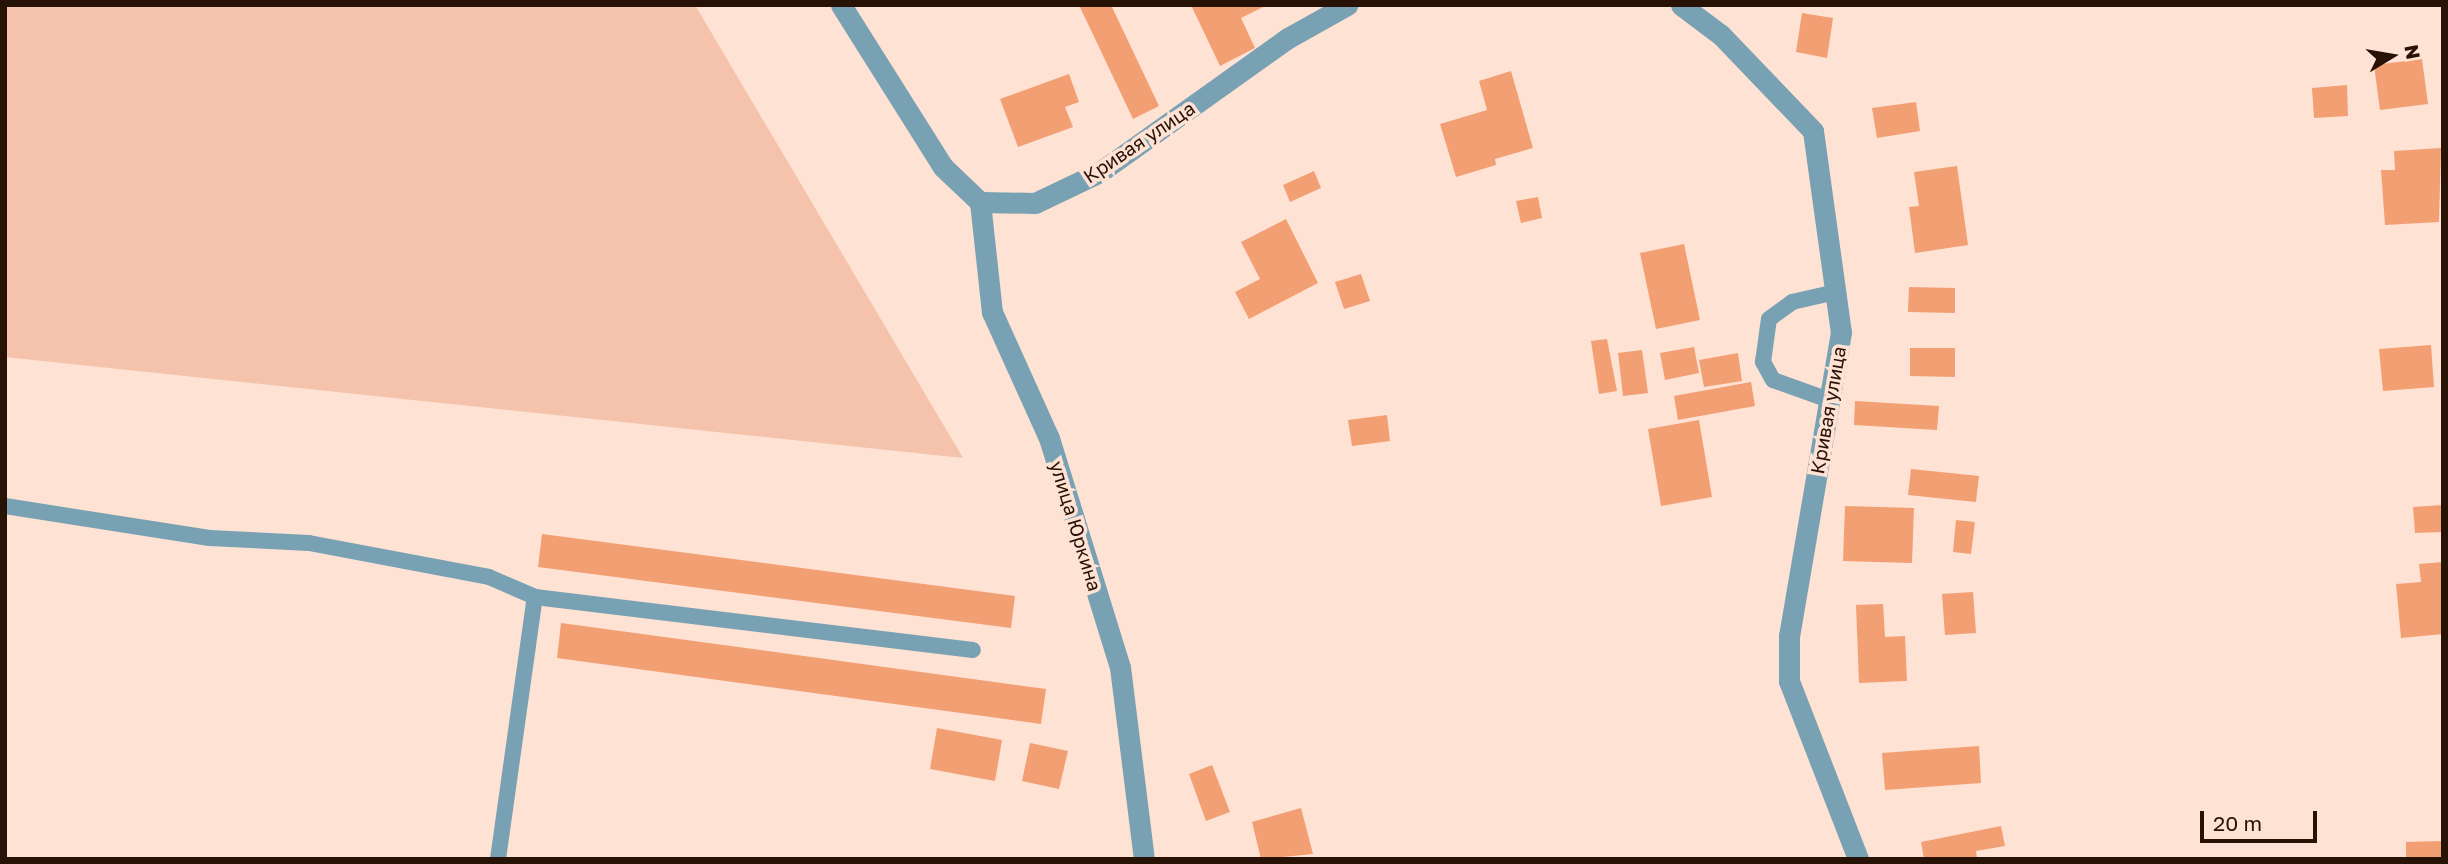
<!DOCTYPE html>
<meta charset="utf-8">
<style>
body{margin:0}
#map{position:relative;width:2448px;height:864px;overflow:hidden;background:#fee2d4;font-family:"Golos Text",sans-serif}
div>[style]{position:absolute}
.green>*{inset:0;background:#f5c3ab}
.building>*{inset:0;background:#f29f74}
.lane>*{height:16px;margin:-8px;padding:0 8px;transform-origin:8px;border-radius:8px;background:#78a1b3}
.street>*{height:21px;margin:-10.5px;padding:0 10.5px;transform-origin:10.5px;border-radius:10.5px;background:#78a1b3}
span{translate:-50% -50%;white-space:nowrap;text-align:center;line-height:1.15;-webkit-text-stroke:7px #fee2d4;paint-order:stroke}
.street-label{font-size:19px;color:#281105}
.frame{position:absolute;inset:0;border:7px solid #281105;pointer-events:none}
.north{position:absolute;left:2357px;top:21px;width:70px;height:70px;-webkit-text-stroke:5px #fee2d4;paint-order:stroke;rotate:79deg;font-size:19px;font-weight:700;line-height:28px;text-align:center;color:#281105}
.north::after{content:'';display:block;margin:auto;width:24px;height:32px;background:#281105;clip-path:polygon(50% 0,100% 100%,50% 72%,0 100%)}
.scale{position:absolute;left:2200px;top:811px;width:117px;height:32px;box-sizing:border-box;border:4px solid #281105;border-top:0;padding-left:9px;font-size:21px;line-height:24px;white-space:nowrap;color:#281105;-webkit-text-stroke:5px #fee2d4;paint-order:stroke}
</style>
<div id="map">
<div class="green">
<div style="clip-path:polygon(5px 5px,695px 5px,963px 458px,5px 357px)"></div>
</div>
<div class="building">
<div style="clip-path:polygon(1079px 5px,1111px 5px,1159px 106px,1133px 119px)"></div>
<div style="clip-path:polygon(1191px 5px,1267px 5px,1241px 18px,1255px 48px,1220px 66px)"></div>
<div style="clip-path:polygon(1802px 13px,1833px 18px,1827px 58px,1796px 52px)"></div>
<div style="clip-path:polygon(2422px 59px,2428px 104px,2380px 110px,2374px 65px)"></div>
<div style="clip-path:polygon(1511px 71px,1533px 148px,1495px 159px,1496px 165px,1456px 177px,1440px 124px,1487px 110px,1479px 81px)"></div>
<div style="clip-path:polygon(1069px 74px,1079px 102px,1065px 107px,1073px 127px,1018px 147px,1000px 99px)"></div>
<div style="clip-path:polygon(2347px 85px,2348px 116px,2314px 118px,2312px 88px)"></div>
<div style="clip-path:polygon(1916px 102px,1920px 131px,1877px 138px,1872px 108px)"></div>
<div style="clip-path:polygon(2441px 148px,2439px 222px,2385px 225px,2381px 170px,2395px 170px,2394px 151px)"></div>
<div style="clip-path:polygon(1957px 166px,1968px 245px,1915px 253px,1909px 207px,1919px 206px,1914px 172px)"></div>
<div style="clip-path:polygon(1314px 171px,1321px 188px,1290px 202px,1283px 185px)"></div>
<div style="clip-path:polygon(1538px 197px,1542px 218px,1521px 223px,1516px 201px)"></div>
<div style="clip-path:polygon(1286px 219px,1318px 283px,1249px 319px,1235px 292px,1260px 279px,1241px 242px)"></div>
<div style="clip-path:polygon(1684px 244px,1700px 320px,1656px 329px,1640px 253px)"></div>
<div style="clip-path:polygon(1361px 274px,1370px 301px,1344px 309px,1335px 282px)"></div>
<div style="clip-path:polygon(1909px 287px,1955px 288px,1955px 313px,1908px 312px)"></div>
<div style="clip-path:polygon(1607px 339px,1617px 391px,1599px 394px,1591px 341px)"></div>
<div style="clip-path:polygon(2431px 345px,2434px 387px,2383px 391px,2379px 349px)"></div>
<div style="clip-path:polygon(1694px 347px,1699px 373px,1665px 380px,1660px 353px)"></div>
<div style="clip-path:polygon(1910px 348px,1955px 348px,1955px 377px,1910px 376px)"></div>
<div style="clip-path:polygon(1642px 350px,1648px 393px,1623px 396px,1618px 353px)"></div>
<div style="clip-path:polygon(1738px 353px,1742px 381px,1704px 387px,1699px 360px)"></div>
<div style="clip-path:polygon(1751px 382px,1755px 406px,1678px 420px,1674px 396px)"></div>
<div style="clip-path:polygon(1855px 401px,1939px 406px,1937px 430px,1854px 425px)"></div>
<div style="clip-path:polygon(1387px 415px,1390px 441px,1352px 446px,1348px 420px)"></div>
<div style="clip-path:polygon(1699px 420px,1712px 497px,1661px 506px,1648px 429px)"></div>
<div style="clip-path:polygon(1911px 469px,1979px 476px,1976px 502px,1908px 495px)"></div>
<div style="clip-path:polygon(2443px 505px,2443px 532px,2415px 533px,2413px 507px)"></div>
<div style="clip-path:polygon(1845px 506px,1914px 508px,1912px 563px,1843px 561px)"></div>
<div style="clip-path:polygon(1956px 520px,1975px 522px,1971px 554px,1953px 552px)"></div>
<div style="clip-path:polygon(542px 534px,1015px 596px,1011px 628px,538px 567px)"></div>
<div style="clip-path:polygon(2443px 562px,2443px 634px,2401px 638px,2396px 584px,2421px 582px,2419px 564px)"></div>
<div style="clip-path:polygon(1973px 592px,1976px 633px,1945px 635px,1942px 594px)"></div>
<div style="clip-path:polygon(1883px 604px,1885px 637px,1905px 636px,1907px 681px,1859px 683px,1856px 605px)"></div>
<div style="clip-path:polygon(561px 623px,1046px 689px,1041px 724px,557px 658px)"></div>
<div style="clip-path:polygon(937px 728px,1002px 740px,995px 781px,930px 769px)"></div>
<div style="clip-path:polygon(1030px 743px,1068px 751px,1059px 789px,1022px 781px)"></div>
<div style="clip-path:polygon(1979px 746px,1981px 783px,1885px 790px,1882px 753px)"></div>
<div style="clip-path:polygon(1212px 765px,1230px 812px,1206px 821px,1189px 774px)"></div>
<div style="clip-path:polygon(1301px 808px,1313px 854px,1261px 859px,1252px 822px)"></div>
<div style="clip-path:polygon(2001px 826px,2005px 846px,1976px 851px,1977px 859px,1924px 859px,1921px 842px)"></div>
<div style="clip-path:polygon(2443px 841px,2443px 859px,2406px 859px,2406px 842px)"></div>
</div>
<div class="lane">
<div style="left:1829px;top:400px;width:59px;rotate:-160.3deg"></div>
<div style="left:1773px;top:380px;width:21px;rotate:-119deg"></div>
<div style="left:1763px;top:362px;width:43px;rotate:-82.1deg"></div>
<div style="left:1769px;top:319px;width:29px;rotate:-36deg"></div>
<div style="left:1792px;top:302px;width:45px;rotate:-12.8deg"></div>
<div style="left:5px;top:506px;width:207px;rotate:8.9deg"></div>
<div style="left:210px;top:538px;width:99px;rotate:2.9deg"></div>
<div style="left:309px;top:543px;width:183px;rotate:10.7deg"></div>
<div style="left:489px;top:577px;width:50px;rotate:23.5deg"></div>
<div style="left:498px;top:859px;width:265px;rotate:-82deg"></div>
<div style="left:535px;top:597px;width:441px;rotate:6.9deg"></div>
</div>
<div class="street">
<div style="left:841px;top:5px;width:191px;rotate:57.8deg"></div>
<div style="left:943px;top:167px;width:51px;rotate:43.4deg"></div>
<div style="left:980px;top:202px;width:55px;rotate:1deg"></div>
<div style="left:1035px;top:203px;width:72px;rotate:-25.5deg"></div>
<div style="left:1100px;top:172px;width:231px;rotate:-35.5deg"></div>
<div style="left:1288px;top:38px;width:68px;rotate:-29.2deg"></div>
<div style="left:1681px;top:5px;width:50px;rotate:36.9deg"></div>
<div style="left:1721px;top:35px;width:133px;rotate:46.2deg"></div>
<div style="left:1813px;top:131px;width:203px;rotate:82.1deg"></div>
<div style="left:1841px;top:332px;width:307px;rotate:99.7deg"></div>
<div style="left:1789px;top:635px;width:46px;rotate:90deg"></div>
<div style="left:1789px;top:681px;width:191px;rotate:68.8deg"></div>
<div style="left:980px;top:202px;width:111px;rotate:83.8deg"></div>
<div style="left:992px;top:312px;width:138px;rotate:65.7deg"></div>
<div style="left:1049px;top:438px;width:240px;rotate:72.8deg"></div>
<div style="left:1120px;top:667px;width:193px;rotate:82.9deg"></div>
</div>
<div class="street-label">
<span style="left:1139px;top:142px;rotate:-34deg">Кривая улица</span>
<span style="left:1828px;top:410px;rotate:-80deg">Кривая улица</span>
<span style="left:1076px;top:526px;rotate:73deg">улица Юркина</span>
</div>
<div class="frame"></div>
<div class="north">N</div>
<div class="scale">20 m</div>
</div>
